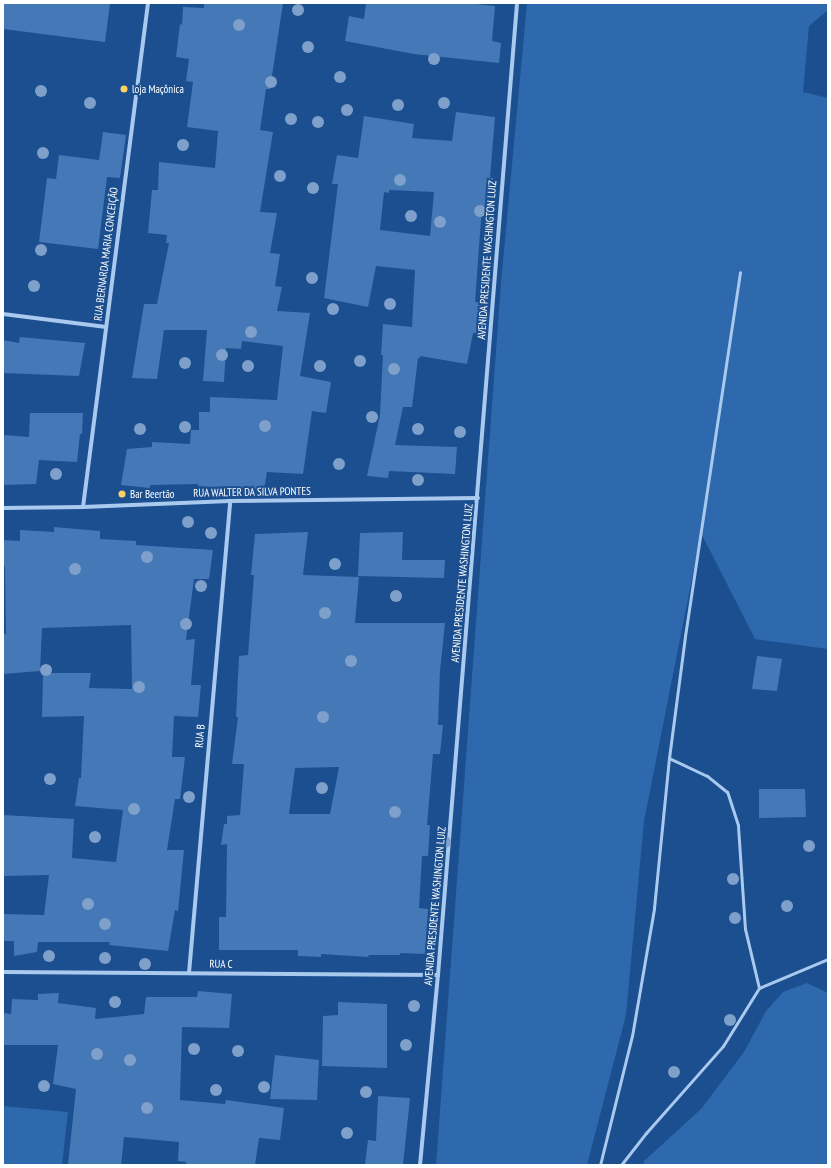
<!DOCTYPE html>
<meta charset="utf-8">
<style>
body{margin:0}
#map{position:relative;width:831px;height:1168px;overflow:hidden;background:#1b4f8f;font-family:"PT Sans Narrow",sans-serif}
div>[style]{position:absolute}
.green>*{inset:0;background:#2e69ad}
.building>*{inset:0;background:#4478b7}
.lane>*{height:3px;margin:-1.5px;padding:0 1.5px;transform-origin:1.5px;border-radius:1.5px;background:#a9c9ee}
.street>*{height:4px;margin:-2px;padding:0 2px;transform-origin:2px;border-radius:2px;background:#a9c9ee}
.trees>*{width:12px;height:12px;margin:-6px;border-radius:50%;background:#7ea0ca}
.dots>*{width:11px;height:11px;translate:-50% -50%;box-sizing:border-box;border:2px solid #1b4f8f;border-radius:50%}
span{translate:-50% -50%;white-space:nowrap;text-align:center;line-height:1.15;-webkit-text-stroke:4px #1b4f8f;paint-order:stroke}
.poi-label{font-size:11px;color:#fff}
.left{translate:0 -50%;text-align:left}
.street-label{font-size:11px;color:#fff}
.frame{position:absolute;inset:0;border:4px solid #fff;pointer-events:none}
</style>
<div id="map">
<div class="green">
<div style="clip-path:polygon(527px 3px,828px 3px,828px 10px,809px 26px,803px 92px,828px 98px,828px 649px,755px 639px,701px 533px,644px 821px,626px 1015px,587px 1165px,436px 1165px,501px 283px)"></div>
<div style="clip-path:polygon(807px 983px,828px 993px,828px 1165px,645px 1165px,643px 1162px,701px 1109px,744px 1052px,766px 1011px,783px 992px)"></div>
<div style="clip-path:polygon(3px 1106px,68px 1112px,62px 1165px,3px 1165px)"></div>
</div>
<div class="building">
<div style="clip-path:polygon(3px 3px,110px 3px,105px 42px,3px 29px)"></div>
<div style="clip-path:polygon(204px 3px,283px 3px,270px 89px,266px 89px,260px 130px,273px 132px,260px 212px,277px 213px,270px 253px,280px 254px,275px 286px,282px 287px,277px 311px,310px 313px,300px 376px,331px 382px,326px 413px,312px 411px,303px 474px,267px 472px,264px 489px,218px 488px,198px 486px,198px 484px,150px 485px,150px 488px,121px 485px,127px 449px,152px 447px,152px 442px,190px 444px,191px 430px,199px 430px,199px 412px,210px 412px,210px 397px,277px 400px,283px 346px,242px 341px,241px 349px,226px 348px,224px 382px,203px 381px,207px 330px,164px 330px,157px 379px,132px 378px,144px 304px,157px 304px,169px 243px,166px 243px,167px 235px,148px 233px,152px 190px,158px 190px,159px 162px,215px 168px,218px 131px,187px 127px,193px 82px,186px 81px,189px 59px,176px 57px,180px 24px,182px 25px,183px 7px,204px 8px)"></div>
<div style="clip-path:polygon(366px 3px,466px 3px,495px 6px,492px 41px,501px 43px,499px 63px,414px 54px,345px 41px,349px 16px,364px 19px)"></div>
<div style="clip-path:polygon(evenodd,456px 112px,495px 117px,490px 178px,493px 178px,491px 207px,482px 206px,475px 302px,488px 303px,484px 334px,473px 333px,467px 364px,420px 356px,420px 358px,418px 358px,412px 407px,403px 407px,395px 445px,457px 447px,455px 474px,389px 471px,388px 478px,367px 476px,380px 415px,383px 355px,381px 355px,383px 324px,412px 327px,415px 270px,376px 266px,368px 307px,324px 298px,338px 184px,332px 184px,337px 155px,358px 158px,364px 116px,414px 124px,412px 138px,452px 141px,456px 112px,389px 190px,434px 192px,430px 236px,380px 230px,384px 192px,389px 193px,389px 190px)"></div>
<div style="clip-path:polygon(103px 132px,126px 135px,120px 178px,107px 177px,98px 249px,39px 242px,47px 178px,56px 179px,59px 155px,99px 160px)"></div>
<div style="clip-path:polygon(20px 337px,85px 343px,79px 376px,3px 373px,3px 340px,19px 343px)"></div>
<div style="clip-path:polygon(30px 413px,83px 413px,82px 434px,80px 434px,77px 462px,39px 460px,36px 484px,3px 485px,3px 435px,29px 437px)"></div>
<div style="clip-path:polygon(54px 527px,100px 531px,100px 539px,136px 541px,136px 545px,213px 550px,209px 579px,194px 579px,186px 640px,195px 639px,191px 685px,201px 685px,198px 717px,174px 716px,172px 757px,185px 757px,180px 799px,175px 799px,167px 850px,184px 850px,178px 911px,175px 910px,168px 951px,109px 945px,110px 942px,38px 942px,37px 952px,14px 956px,14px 941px,3px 941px,3px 914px,44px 915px,49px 875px,3px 876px,3px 815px,74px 819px,72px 858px,116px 862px,123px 810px,75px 806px,79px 778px,81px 778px,84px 716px,42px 717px,43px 673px,91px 673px,89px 688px,132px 689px,131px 625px,42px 628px,40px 671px,3px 674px,3px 634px,6px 634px,5px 566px,3px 566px,3px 540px,20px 541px,20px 530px,54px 532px)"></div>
<div style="clip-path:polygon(evenodd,308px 532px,303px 575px,359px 577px,355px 623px,445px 623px,440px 671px,438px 725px,443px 725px,440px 754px,433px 754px,427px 825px,430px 825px,428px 856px,422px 856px,419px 908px,428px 909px,425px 954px,400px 953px,400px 955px,369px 955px,368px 957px,321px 954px,321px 957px,298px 956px,298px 950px,219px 950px,219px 917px,226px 917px,227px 844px,221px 845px,224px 824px,227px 824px,227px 816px,240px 815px,244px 764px,232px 764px,238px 717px,236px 717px,239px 656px,248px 655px,254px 575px,251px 575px,255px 534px,308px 532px,339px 767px,330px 814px,289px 814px,295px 768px,339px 767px)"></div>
<div style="clip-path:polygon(403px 532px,402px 560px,445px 560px,444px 578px,358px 576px,360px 533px)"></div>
<div style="clip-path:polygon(757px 656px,782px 659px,777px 691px,752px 689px)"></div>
<div style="clip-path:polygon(759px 789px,805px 789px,806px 817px,759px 818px)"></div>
<div style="clip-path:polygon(198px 991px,232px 994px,229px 1028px,182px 1027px,180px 1100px,225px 1104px,226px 1100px,284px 1108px,280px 1140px,259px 1138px,255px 1165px,186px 1165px,186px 1162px,178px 1161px,179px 1142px,124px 1137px,121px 1165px,68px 1165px,76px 1089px,53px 1084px,58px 1045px,3px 1045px,3px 1013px,11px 1014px,12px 999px,38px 1000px,38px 994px,59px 993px,58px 1003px,96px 1008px,95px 1019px,144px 1014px,146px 997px,197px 997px)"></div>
<div style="clip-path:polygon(338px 1002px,387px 1004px,387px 1068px,322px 1066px,323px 1016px,338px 1015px)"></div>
<div style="clip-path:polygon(275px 1055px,319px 1060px,317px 1100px,270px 1099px)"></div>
<div style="clip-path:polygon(378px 1096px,410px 1098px,403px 1165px,365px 1165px,368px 1140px,376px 1141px)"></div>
</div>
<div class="lane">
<div style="left:759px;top:988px;width:75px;rotate:-22.8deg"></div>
<div style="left:600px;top:1165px;width:133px;rotate:-76.1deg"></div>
<div style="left:632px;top:1036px;width:130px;rotate:-80.2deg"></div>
<div style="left:654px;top:908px;width:151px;rotate:-84.3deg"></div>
<div style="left:669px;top:758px;width:123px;rotate:-82.5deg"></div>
<div style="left:685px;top:636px;width:368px;rotate:-81.4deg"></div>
<div style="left:621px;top:1165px;width:41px;rotate:-52deg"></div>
<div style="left:646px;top:1133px;width:116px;rotate:-48.5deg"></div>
<div style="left:723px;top:1046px;width:68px;rotate:-58.2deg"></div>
<div style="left:759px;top:988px;width:61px;rotate:-103.3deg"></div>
<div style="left:745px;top:929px;width:104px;rotate:-93.9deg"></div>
<div style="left:738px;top:825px;width:35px;rotate:-108deg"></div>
<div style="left:727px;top:792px;width:26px;rotate:-141deg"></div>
<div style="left:707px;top:776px;width:42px;rotate:-154.7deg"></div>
</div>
<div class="street">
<div style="left:3px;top:314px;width:104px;rotate:7.2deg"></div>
<div style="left:83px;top:507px;width:508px;rotate:-82.65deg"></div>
<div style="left:3px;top:508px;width:80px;rotate:-0.7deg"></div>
<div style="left:83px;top:507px;width:147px;rotate:-2.3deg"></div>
<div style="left:230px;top:501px;width:248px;rotate:-0.7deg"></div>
<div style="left:3px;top:972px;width:435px;rotate:0.4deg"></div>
<div style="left:189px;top:973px;width:474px;rotate:-85deg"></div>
<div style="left:420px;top:1165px;width:191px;rotate:-84.6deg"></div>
<div style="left:438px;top:975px;width:975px;rotate:-85.35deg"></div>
</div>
<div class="trees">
<div style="left:298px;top:10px"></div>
<div style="left:239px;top:25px"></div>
<div style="left:308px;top:47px"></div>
<div style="left:434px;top:59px"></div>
<div style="left:340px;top:77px"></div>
<div style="left:271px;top:82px"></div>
<div style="left:41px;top:91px"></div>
<div style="left:90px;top:103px"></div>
<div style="left:444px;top:103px"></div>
<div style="left:398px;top:105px"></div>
<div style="left:347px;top:110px"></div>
<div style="left:291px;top:119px"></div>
<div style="left:318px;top:122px"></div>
<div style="left:183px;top:145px"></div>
<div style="left:43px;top:153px"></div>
<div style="left:280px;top:176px"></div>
<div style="left:400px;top:180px"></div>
<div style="left:313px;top:188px"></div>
<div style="left:480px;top:211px"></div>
<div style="left:411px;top:216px"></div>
<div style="left:440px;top:222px"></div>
<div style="left:41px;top:250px"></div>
<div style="left:312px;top:278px"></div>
<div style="left:34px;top:286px"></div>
<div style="left:390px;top:304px"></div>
<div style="left:333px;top:309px"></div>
<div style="left:251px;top:332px"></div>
<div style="left:222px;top:355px"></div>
<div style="left:360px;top:361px"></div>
<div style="left:185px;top:363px"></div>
<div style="left:248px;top:366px"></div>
<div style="left:320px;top:366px"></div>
<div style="left:394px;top:369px"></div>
<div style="left:372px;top:417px"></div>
<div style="left:265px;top:426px"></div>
<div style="left:185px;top:427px"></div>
<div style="left:140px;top:429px"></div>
<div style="left:418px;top:429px"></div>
<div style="left:460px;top:432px"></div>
<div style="left:339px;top:464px"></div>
<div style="left:56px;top:474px"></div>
<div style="left:418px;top:480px"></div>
<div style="left:188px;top:522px"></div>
<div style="left:211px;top:533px"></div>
<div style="left:147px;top:557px"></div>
<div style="left:335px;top:564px"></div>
<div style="left:75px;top:569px"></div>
<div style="left:201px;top:586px"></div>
<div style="left:396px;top:596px"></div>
<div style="left:325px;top:613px"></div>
<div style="left:186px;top:624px"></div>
<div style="left:351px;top:661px"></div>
<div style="left:46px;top:670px"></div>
<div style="left:139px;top:687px"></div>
<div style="left:323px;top:717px"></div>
<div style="left:50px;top:779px"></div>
<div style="left:322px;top:788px"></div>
<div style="left:189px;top:797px"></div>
<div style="left:134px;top:809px"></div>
<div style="left:395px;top:812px"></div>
<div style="left:95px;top:837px"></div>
<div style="left:445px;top:842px"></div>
<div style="left:809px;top:846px"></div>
<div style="left:733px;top:879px"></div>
<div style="left:88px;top:904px"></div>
<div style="left:787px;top:906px"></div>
<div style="left:735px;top:918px"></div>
<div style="left:105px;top:924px"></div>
<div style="left:49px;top:956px"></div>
<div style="left:105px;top:958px"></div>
<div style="left:145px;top:964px"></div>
<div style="left:115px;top:1002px"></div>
<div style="left:414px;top:1006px"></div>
<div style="left:730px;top:1020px"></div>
<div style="left:406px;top:1045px"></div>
<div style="left:194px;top:1049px"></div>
<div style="left:238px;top:1051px"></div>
<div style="left:97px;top:1054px"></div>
<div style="left:130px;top:1060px"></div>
<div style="left:674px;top:1072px"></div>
<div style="left:44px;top:1086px"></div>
<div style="left:264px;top:1087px"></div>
<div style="left:216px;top:1090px"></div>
<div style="left:366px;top:1092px"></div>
<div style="left:147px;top:1108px"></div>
<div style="left:347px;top:1133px"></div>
</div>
<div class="dots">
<div style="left:124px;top:89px;background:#ffd166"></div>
<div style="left:122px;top:494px;background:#ffd166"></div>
</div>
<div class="poi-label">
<span class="left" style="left:132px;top:89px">loja Maçônica</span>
<span class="left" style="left:130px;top:494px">Bar Beertão</span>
</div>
<div class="street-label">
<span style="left:106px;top:254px;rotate:-83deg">RUA BERNARDA MARIA CONCEIÇÃO</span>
<span style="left:487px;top:260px;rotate:-86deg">AVENIDA PRESIDENTE WASHINGTON LUIZ</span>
<span style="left:252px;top:492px;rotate:-1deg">RUA WALTER DA SILVA PONTES</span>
<span style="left:462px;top:583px;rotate:-85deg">AVENIDA PRESIDENTE WASHINGTON LUIZ</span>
<span style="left:200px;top:736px;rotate:-85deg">RUA B</span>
<span style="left:435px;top:906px;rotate:-85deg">AVENIDA PRESIDENTE WASHINGTON LUIZ</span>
<span style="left:221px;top:964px;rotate:1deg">RUA C</span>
</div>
<div class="frame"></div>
</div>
